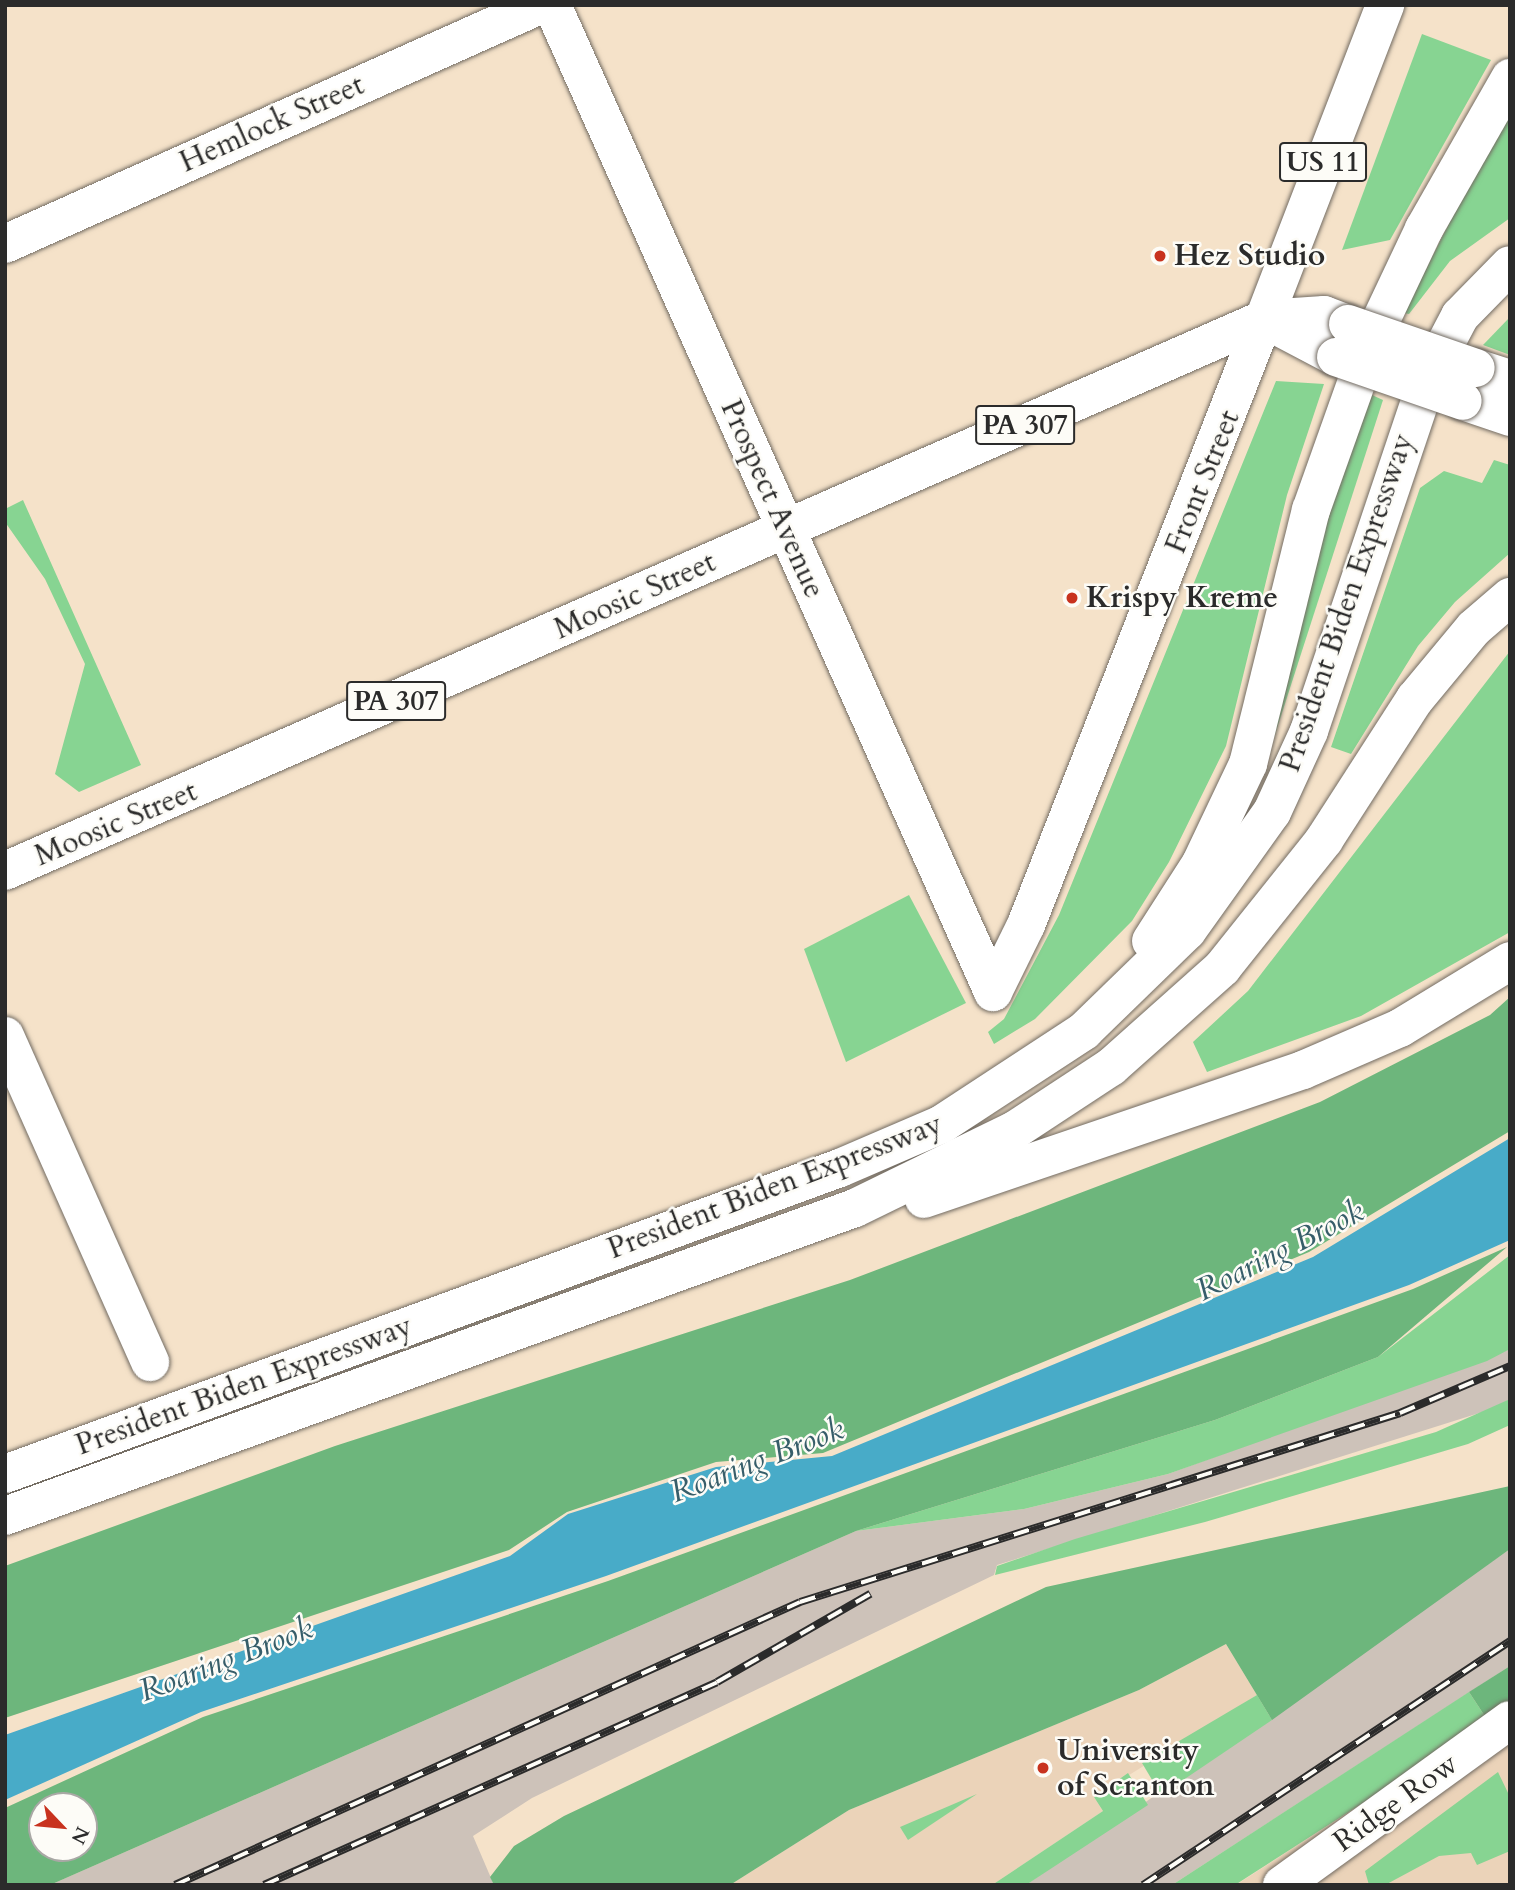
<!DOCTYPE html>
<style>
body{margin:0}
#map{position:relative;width:1515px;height:1890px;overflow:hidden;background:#f5e2c9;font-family:Cardo,serif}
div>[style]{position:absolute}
.built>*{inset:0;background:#ebd3b9}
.industrial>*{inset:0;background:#cdc2b9}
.green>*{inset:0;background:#87d492}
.forest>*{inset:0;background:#6db67c}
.water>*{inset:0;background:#48abc8}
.roads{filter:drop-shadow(0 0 2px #726b62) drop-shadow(0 0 2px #726b62)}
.minor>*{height:38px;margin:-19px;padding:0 19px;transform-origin:19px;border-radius:19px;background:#fff}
.major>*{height:38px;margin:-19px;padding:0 19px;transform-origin:19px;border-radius:19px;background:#fff}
.highway>*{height:38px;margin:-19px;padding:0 19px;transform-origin:19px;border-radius:19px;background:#fff}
.rail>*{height:8px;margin-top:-4px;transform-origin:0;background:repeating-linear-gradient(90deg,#fdfcf7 0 16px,#2b2b2b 0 32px);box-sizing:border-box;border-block:2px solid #2b2b2b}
.bridges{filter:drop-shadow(0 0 2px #726b62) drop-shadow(0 0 2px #726b62)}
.major-bridge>*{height:38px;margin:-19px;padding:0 19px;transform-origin:19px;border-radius:19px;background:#fff}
.dots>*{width:19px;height:19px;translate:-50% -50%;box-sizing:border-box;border:4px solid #fdfcf7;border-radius:50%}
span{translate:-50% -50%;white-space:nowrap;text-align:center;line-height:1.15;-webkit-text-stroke:5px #fdfcf7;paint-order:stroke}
.shield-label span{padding:2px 5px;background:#fdfcf7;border:2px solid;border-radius:5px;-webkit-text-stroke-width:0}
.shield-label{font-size:28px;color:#2b2b2b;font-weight:700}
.street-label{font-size:30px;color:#2b2b2b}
.poi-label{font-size:30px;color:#2b2b2b;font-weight:700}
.left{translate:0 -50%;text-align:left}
.water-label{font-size:32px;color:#375e6a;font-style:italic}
.frame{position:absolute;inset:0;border:7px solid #2b2b2b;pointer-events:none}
.north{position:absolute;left:28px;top:1792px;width:70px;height:70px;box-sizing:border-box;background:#fdfcf7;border:2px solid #a9a8a5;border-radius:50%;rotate:116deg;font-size:19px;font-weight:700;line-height:28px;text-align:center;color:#2b2b2b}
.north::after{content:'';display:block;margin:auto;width:24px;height:32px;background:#c8321e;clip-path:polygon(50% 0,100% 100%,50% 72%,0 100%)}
</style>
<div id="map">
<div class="built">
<div style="clip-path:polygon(1226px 1644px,1257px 1695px,1094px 1797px,1103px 1811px,992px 1885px,730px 1885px,849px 1810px,1139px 1690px)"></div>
<div style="clip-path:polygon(1510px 1705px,1510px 1885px,1236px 1885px,1464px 1738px)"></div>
</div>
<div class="industrial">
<div style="clip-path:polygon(1510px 1349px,1510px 1399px,1492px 1409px,997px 1565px,994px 1575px,532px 1798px,473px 1836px,494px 1885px,50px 1885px,856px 1531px,1024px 1509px,1168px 1474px)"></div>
<div style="clip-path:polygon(1510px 1549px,1510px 1666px,1172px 1885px,1026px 1885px)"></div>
</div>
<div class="green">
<div style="clip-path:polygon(1422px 34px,1491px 60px,1390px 240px,1342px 250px)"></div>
<div style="clip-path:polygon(1503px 116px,1510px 120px,1510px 218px,1450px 261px,1409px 314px,1404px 313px)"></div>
<div style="clip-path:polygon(1510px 317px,1510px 355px,1483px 345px)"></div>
<div style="clip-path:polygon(1276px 381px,1324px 384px,1287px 495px,1226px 746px,1169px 862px,1132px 921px,1035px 1019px,994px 1044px,988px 1032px,1004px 1019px,1059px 915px)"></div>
<div style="clip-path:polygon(1372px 395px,1383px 400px,1269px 753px,1332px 498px)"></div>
<div style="clip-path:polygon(1494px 460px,1510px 465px,1510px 553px,1455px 602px,1418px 646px,1351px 754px,1331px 747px,1420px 488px,1444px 471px,1482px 483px)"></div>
<div style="clip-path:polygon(23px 500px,141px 765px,79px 792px,55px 774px,85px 664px,45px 579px,5px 522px,5px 509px)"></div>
<div style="clip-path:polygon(1510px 651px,1510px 932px,1361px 1016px,1207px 1072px,1193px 1042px,1248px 991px)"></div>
<div style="clip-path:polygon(909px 895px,966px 1003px,846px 1062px,804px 949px)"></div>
<div style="clip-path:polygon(1510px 1255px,1510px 1349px,1487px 1361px,1168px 1474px,1024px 1509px,856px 1531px,1215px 1420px,1378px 1357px)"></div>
<div style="clip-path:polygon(1510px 1399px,1510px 1425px,1468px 1444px,1205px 1522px,995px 1575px,997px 1566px,1075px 1539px,1436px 1432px)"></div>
<div style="clip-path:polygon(1469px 1692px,1488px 1721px,1464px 1738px,1235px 1885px,1172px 1885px)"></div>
<div style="clip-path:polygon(1257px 1695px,1272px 1720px,1161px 1795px,1142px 1763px)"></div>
<div style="clip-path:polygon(1498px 1772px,1510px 1797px,1510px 1851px,1477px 1865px,1471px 1853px,1439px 1856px,1385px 1885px,1369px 1885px,1365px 1871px)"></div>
<div style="clip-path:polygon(1128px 1773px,1148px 1805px,1026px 1885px,992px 1885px,1103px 1811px,1094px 1797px)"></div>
<div style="clip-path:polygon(977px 1794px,908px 1840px,900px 1827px)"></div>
</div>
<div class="forest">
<div style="clip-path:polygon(1510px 997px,1510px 1131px,1309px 1252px,823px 1453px,716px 1462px,567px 1512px,509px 1550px,5px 1718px,5px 1566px,335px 1446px,850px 1280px,1320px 1102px,1490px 1015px)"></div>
<div style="clip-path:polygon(evenodd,1507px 1247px,1378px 1357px,1215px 1420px,856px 1531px,50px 1885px,5px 1885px,5px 1808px,203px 1717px,608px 1581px,1413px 1289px,1507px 1247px,42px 1806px,84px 1806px,84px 1848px,42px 1848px,42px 1806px)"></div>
<div style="clip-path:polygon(1510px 1486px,1510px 1549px,1272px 1720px,1226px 1644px,1139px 1690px,849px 1810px,730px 1885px,494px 1885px,490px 1877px,514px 1846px,564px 1816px,1046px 1587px)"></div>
<div style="clip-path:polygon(1510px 1666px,1510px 1705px,1488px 1721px,1469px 1692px)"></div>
</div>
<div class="water">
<div style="clip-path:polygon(1510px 1138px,1510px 1240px,1409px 1285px,606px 1576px,201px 1712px,5px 1800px,5px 1735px,510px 1556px,568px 1514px,716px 1467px,832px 1456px,1313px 1257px)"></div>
</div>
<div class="roads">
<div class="minor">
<div style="left:552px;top:5px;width:1081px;rotate:65.92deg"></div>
<div style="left:5px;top:244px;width:586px;rotate:-24.07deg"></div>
<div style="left:993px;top:992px;width:75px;rotate:-63.8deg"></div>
<div style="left:1026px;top:925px;width:651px;rotate:-68.56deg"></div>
<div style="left:5px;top:1036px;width:357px;rotate:66deg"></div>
<div style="left:1282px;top:1885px;width:281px;rotate:-35.9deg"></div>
</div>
<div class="major">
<div style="left:1264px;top:319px;width:337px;rotate:-68.9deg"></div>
<div style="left:1264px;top:319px;width:81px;rotate:27.8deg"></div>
<div style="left:1476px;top:368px;width:36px;rotate:18deg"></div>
<div style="left:1463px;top:401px;width:50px;rotate:18.8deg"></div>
<div style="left:5px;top:871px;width:1375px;rotate:-23.67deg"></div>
<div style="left:1264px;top:319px;width:60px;rotate:-3.8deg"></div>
<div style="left:1324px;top:315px;width:26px;rotate:21deg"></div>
</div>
<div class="highway">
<div style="left:1151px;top:941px;width:93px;rotate:-57.3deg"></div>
<div style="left:1201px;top:863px;width:110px;rotate:-64.6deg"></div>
<div style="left:1248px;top:764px;width:262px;rotate:-76.1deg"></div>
<div style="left:1311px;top:510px;width:182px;rotate:-70.4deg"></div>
<div style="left:1372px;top:339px;width:122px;rotate:-64.7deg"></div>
<div style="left:1424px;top:229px;width:174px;rotate:-60.3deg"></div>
<div style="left:924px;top:1199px;width:400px;rotate:-18.8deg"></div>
<div style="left:1303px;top:1070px;width:106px;rotate:-23.4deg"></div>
<div style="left:1400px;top:1028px;width:129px;rotate:-31.3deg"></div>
<div style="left:5px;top:1474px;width:889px;rotate:-20.13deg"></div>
<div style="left:840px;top:1168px;width:111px;rotate:-23.3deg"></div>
<div style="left:942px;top:1124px;width:170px;rotate:-33.2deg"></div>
<div style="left:1084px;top:1031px;width:144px;rotate:-44.2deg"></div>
<div style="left:1187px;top:931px;width:146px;rotate:-54.5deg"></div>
<div style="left:1272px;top:812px;width:89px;rotate:-65.4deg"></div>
<div style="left:1309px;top:731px;width:373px;rotate:-71.4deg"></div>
<div style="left:1428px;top:377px;width:69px;rotate:-62.3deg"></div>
<div style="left:1460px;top:316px;width:71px;rotate:-45.6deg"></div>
<div style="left:5px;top:1516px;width:904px;rotate:-19.92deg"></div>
<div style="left:855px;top:1208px;width:178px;rotate:-26deg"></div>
<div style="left:1015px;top:1130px;width:115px;rotate:-33.3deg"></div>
<div style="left:1111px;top:1067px;width:149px;rotate:-41.7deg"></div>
<div style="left:1222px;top:968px;width:164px;rotate:-51.4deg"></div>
<div style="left:1324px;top:840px;width:168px;rotate:-57.2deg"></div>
<div style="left:1415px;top:699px;width:92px;rotate:-50.3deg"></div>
<div style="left:1474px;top:628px;width:48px;rotate:-40.7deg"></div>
</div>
</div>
<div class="rail">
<div style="left:175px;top:1885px;width:686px;rotate:-24.36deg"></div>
<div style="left:800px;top:1602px;width:629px;rotate:-17.48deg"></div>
<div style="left:1400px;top:1413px;width:120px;rotate:-23.1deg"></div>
<div style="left:264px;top:1885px;width:496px;rotate:-24.1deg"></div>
<div style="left:717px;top:1682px;width:177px;rotate:-29.9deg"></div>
<div style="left:1143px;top:1885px;width:441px;rotate:-33.6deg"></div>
</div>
<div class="bridges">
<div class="major-bridge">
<div style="left:1348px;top:324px;width:135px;rotate:19deg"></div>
<div style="left:1336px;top:357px;width:134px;rotate:19.1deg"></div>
</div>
</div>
<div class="dots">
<div style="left:1160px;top:256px;background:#c8321e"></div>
<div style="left:1072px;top:598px;background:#c8321e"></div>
<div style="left:1043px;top:1768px;background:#c8321e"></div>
</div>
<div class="shield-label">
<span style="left:1323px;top:162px">US 11</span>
<span style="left:1025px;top:425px">PA 307</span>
<span style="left:396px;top:701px">PA 307</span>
</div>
<div class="street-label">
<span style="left:272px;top:124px;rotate:-24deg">Hemlock Street</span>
<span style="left:1203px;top:482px;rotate:-68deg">Front Street</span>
<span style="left:772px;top:499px;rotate:66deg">Prospect Avenue</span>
<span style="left:635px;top:596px;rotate:-24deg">Moosic Street</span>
<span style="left:1347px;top:603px;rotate:-71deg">President Biden Expressway</span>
<span style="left:116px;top:824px;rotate:-23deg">Moosic Street</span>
<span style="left:775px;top:1187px;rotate:-21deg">President Biden Expressway</span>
<span style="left:244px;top:1386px;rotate:-20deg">President Biden Expressway</span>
<span style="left:1396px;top:1803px;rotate:-36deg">Ridge Row</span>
</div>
<div class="poi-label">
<span class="left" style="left:1174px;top:256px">Hez Studio</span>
<span class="left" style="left:1086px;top:598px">Krispy Kreme</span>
<span class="left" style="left:1057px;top:1768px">University<br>of Scranton</span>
</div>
<div class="water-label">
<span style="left:1280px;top:1251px;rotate:-27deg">Roaring Brook</span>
<span style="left:757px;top:1461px;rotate:-21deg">Roaring Brook</span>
<span style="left:226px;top:1660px;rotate:-21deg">Roaring Brook</span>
</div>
<div class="frame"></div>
<div class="north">N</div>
</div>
